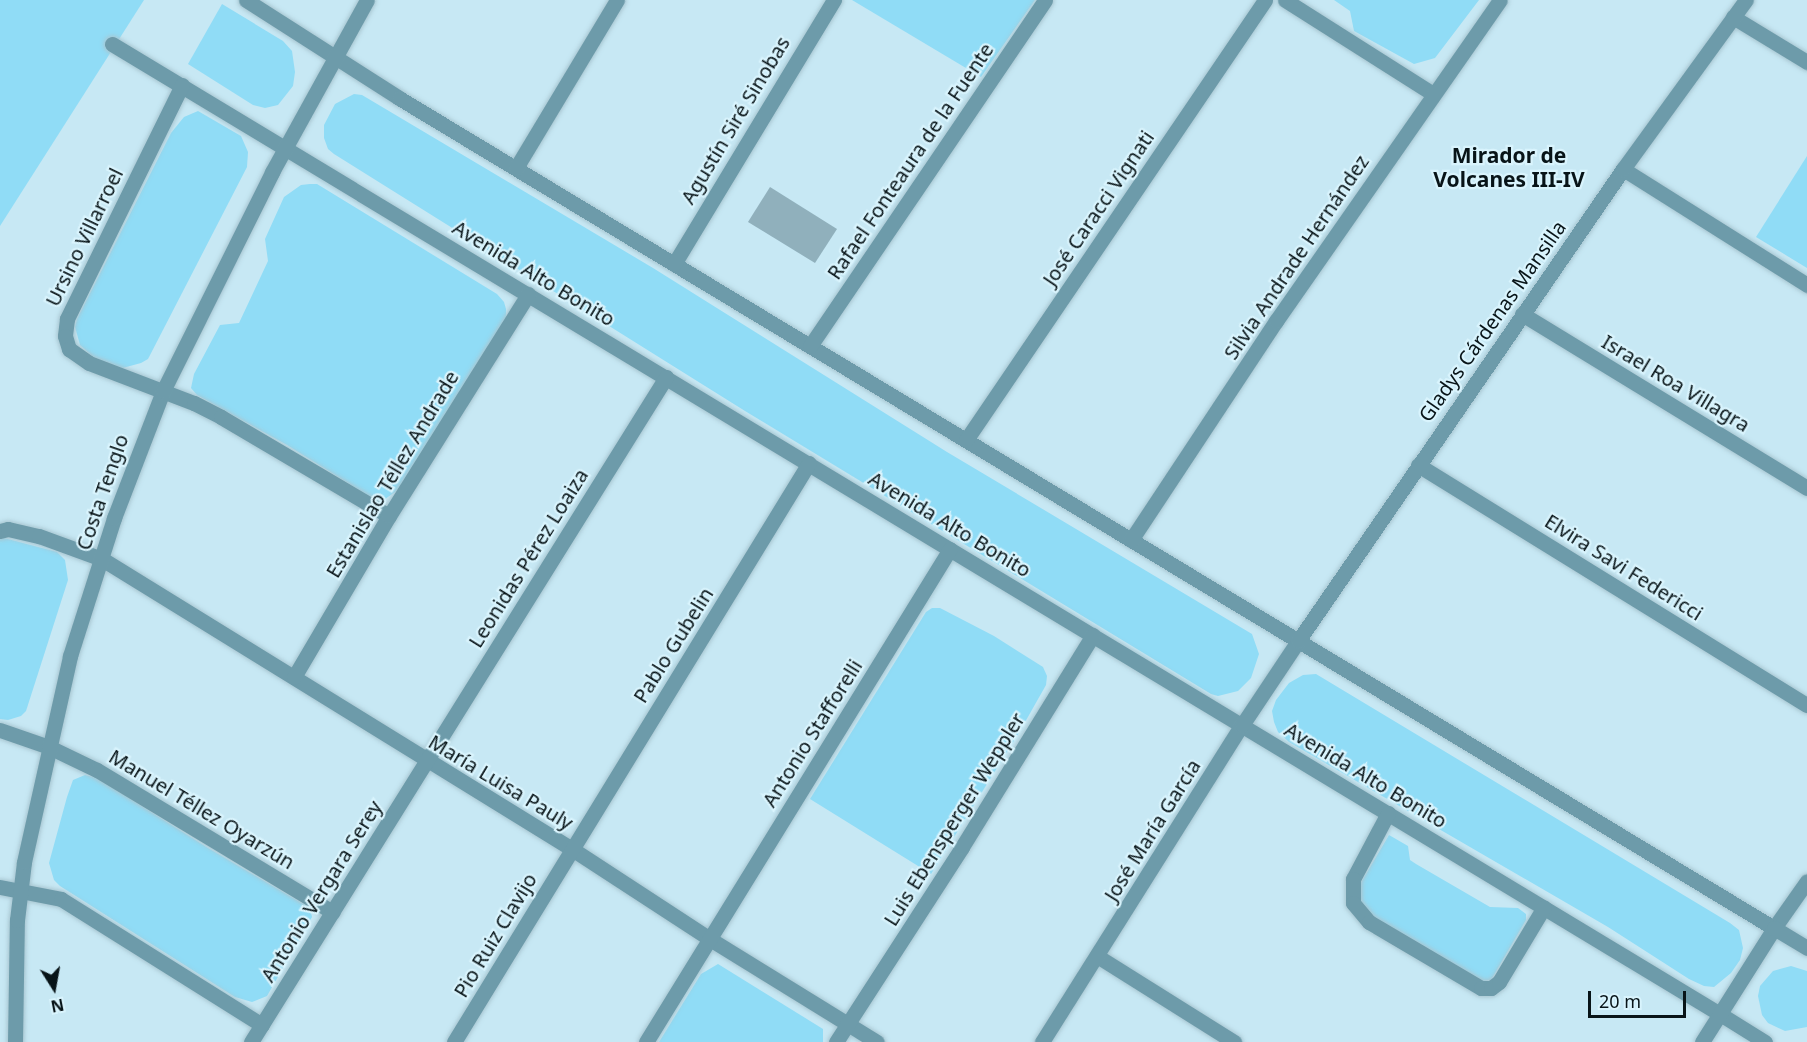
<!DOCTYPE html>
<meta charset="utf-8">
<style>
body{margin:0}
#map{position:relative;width:1807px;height:1042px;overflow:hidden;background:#c7e8f4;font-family:"Noto Sans",sans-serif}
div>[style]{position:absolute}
.green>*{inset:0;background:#90dcf6}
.building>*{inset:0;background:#90b0bc}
.roads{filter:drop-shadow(0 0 2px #a8c6d1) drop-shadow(0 0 2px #a8c6d1)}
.minor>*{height:15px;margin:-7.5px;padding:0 7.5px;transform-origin:7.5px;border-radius:7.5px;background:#6d9baa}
.tertiary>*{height:15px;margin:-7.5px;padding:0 7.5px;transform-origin:7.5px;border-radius:7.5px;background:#6d9baa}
span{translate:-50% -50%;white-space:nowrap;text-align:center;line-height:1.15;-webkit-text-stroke:4.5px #d9f4fd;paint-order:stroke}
.street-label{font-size:20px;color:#081418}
.neighbourhood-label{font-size:21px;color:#081418;font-weight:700}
.north{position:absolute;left:24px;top:958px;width:60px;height:60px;-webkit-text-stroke:4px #d9f4fd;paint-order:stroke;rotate:169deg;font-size:16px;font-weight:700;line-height:24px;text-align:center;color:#081418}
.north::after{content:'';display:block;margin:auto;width:21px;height:27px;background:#081418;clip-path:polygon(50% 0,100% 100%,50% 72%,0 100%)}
.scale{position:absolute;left:1588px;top:991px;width:98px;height:27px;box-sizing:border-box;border:3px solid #081418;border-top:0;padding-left:8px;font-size:18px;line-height:21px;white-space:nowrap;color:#081418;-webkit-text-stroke:4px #d9f4fd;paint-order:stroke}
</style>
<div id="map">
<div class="green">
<div style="clip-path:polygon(0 0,144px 0,0 226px)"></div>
<div style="clip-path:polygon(852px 0,1035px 0,981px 77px)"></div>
<div style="clip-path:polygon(1334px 0,1479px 0,1435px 58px,1414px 64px,1354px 31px,1350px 11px)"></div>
<div style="clip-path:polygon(222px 4px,283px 41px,292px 51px,295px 72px,293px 86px,278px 105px,265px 108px,253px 105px,188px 64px)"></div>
<div style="clip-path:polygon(354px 94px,362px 95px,653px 268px,947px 452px,1252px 634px,1259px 654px,1251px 678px,1238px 691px,1218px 696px,1211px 694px,745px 411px,334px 154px,328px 149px,324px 138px,324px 125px,335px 104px)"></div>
<div style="clip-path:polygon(198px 111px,241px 136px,248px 152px,247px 167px,148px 359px,141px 363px,119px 369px,92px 356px,80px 345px,75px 327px,77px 319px,171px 133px,184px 117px)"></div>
<div style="clip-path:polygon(1807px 156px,1807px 268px,1756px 237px)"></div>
<div style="clip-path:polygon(310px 184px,317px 184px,497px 294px,504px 302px,506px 309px,506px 319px,398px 490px,385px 499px,369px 496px,287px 445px,197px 395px,191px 388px,194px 374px,220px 325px,239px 323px,268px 261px,265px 239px,284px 197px,301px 185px)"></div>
<div style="clip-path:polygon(4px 538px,57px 552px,65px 560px,68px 580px,26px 711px,21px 716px,8px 720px,0 719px,0 539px)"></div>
<div style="clip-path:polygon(932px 608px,940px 608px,994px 636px,1043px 667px,1047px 676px,1046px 685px,1020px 731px,931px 874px,810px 799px,926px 612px)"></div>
<div style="clip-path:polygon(1316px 674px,1730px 923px,1739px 930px,1743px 948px,1740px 960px,1731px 973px,1714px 987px,1704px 986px,1689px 979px,1608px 927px,1289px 742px,1278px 732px,1274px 722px,1272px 711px,1276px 700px,1289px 683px,1303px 675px)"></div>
<div style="clip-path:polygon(85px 775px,97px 778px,208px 848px,310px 908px,312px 917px,267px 996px,252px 1002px,235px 997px,60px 886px,54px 880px,49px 863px,67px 797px,73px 780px)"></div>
<div style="clip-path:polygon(1389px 835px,1408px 846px,1410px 860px,1416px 864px,1490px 907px,1518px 908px,1526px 914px,1526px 920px,1491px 980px,1483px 981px,1367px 914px,1361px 905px,1359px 886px)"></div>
<div style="clip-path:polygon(718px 964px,823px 1029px,823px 1042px,659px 1042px,701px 974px)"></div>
<div style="clip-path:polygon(1791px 966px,1807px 971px,1807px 1027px,1785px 1031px,1768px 1023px,1762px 1015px,1758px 996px,1760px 986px,1773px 971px)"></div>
</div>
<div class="building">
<div style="clip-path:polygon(770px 187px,837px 229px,815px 263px,748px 222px)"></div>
</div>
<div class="roads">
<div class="minor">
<div style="left:246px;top:0;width:182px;rotate:32.6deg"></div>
<div style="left:399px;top:98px;width:1606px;rotate:31.12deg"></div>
<div style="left:1774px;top:928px;width:57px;rotate:-54.9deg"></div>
<div style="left:1285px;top:0;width:175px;rotate:32.4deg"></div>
<div style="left:1733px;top:17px;width:87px;rotate:31.3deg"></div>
<div style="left:112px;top:44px;width:1878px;rotate:31.1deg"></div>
<div style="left:182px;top:85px;width:261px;rotate:116.2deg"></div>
<div style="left:67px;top:319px;width:17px;rotate:97deg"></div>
<div style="left:65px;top:336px;width:14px;rotate:73deg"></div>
<div style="left:69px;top:349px;width:24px;rotate:35deg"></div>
<div style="left:89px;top:363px;width:112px;rotate:20.9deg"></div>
<div style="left:194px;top:403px;width:30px;rotate:27deg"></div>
<div style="left:221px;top:417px;width:195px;rotate:30.5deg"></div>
<div style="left:516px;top:168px;width:196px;rotate:-59deg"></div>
<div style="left:1623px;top:169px;width:218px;rotate:32.2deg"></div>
<div style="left:674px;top:264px;width:309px;rotate:-58.8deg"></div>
<div style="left:1522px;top:314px;width:334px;rotate:31.4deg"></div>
<div style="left:810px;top:346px;width:418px;rotate:-55.8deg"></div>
<div style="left:966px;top:440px;width:532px;rotate:-55.8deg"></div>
<div style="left:1418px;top:465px;width:457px;rotate:31.7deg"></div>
<div style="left:0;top:531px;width:8px;rotate:-14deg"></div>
<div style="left:8px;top:529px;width:32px;rotate:13deg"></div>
<div style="left:39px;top:536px;width:67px;rotate:20.1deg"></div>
<div style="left:102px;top:559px;width:552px;rotate:31.68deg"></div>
<div style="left:572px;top:849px;width:165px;rotate:33.1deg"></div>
<div style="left:710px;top:939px;width:196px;rotate:31.7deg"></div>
<div style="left:1131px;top:540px;width:263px;rotate:-56.5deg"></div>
<div style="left:1276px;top:321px;width:391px;rotate:-55.1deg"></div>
<div style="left:294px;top:677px;width:187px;rotate:-59.5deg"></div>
<div style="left:389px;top:516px;width:262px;rotate:-57.9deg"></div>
<div style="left:0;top:730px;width:52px;rotate:19.1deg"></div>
<div style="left:49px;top:747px;width:53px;rotate:25.6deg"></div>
<div style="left:97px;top:770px;width:275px;rotate:31.1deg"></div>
<div style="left:1388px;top:813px;width:75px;rotate:117.9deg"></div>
<div style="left:1353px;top:879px;width:24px;rotate:90deg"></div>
<div style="left:1353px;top:903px;width:25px;rotate:50deg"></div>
<div style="left:1369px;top:922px;width:130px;rotate:30.5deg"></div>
<div style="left:1481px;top:988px;width:10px"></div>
<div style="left:1491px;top:988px;width:10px;rotate:-37deg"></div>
<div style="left:1499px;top:982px;width:87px;rotate:-59deg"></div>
<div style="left:0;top:887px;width:62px;rotate:11.1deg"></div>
<div style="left:61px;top:899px;width:237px;rotate:32.1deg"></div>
<div style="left:1097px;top:956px;width:162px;rotate:32.1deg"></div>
<div style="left:15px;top:1042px;width:122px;rotate:-89.1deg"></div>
<div style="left:17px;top:920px;width:58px;rotate:-83.1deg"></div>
<div style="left:24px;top:862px;width:211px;rotate:-77.4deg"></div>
<div style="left:70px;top:656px;width:145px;rotate:-72.3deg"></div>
<div style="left:114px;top:518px;width:136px;rotate:-68.9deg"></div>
<div style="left:163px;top:391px;width:245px;rotate:-63.5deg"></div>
<div style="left:272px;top:172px;width:196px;rotate:-61.1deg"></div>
<div style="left:251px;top:1042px;width:784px;rotate:-58.03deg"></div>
<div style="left:454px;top:1042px;width:679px;rotate:-58.49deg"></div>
<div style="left:646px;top:1042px;width:579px;rotate:-58.34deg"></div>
<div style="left:836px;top:1042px;width:232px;rotate:-57.1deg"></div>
<div style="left:962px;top:847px;width:249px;rotate:-58.3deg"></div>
<div style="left:1042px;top:1042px;width:375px;rotate:-57.8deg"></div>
<div style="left:1242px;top:725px;width:101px;rotate:-56.3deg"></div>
<div style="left:1298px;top:641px;width:573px;rotate:-55.45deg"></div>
<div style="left:1623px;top:169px;width:209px;rotate:-54deg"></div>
</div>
<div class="tertiary">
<div style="left:1720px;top:1014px;width:53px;rotate:31.9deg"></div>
<div style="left:1702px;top:1042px;width:135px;rotate:-57.7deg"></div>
<div style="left:1774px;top:928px;width:39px;rotate:31deg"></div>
</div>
</div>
<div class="street-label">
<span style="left:735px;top:120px;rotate:-59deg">Agustín Siré Sinobas</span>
<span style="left:910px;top:161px;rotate:-56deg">Rafael Fonteaura de la Fuente</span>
<span style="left:1098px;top:208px;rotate:-56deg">José Caracci Vignati</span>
<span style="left:84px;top:237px;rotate:-64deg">Ursino Villarroel</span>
<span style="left:1296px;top:257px;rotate:-56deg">Silvia Andrade Hernández</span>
<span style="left:534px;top:273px;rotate:31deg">Avenida Alto Bonito</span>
<span style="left:1492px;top:321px;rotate:-55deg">Gladys Cárdenas Mansilla</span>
<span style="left:1676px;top:383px;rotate:31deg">Israel Roa Villagra</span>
<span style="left:392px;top:474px;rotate:-59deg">Estanislao Téllez Andrade</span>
<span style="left:102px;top:492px;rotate:-71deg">Costa Tenglo</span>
<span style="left:950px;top:524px;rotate:31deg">Avenida Alto Bonito</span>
<span style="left:528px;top:558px;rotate:-58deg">Leonidas Pérez Loaiza</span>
<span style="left:1624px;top:567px;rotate:32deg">Elvira Savi Federicci</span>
<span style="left:673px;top:645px;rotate:-58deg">Pablo Gubelin</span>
<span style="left:812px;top:733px;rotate:-58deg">Antonio Stafforelli</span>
<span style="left:1366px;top:775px;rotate:31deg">Avenida Alto Bonito</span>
<span style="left:501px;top:782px;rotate:31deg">María Luisa Pauly</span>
<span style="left:202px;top:809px;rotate:31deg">Manuel Téllez Oyarzún</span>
<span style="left:954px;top:819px;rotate:-58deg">Luis Ebensperger Weppler</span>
<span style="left:1152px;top:830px;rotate:-58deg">José María García</span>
<span style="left:321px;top:891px;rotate:-58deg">Antonio Vergara Serey</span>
<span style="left:495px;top:935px;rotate:-59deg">Pio Ruiz Clavijo</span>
</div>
<div class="neighbourhood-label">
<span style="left:1509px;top:167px">Mirador de<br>Volcanes III-IV</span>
</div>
<div class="north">N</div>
<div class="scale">20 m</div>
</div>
